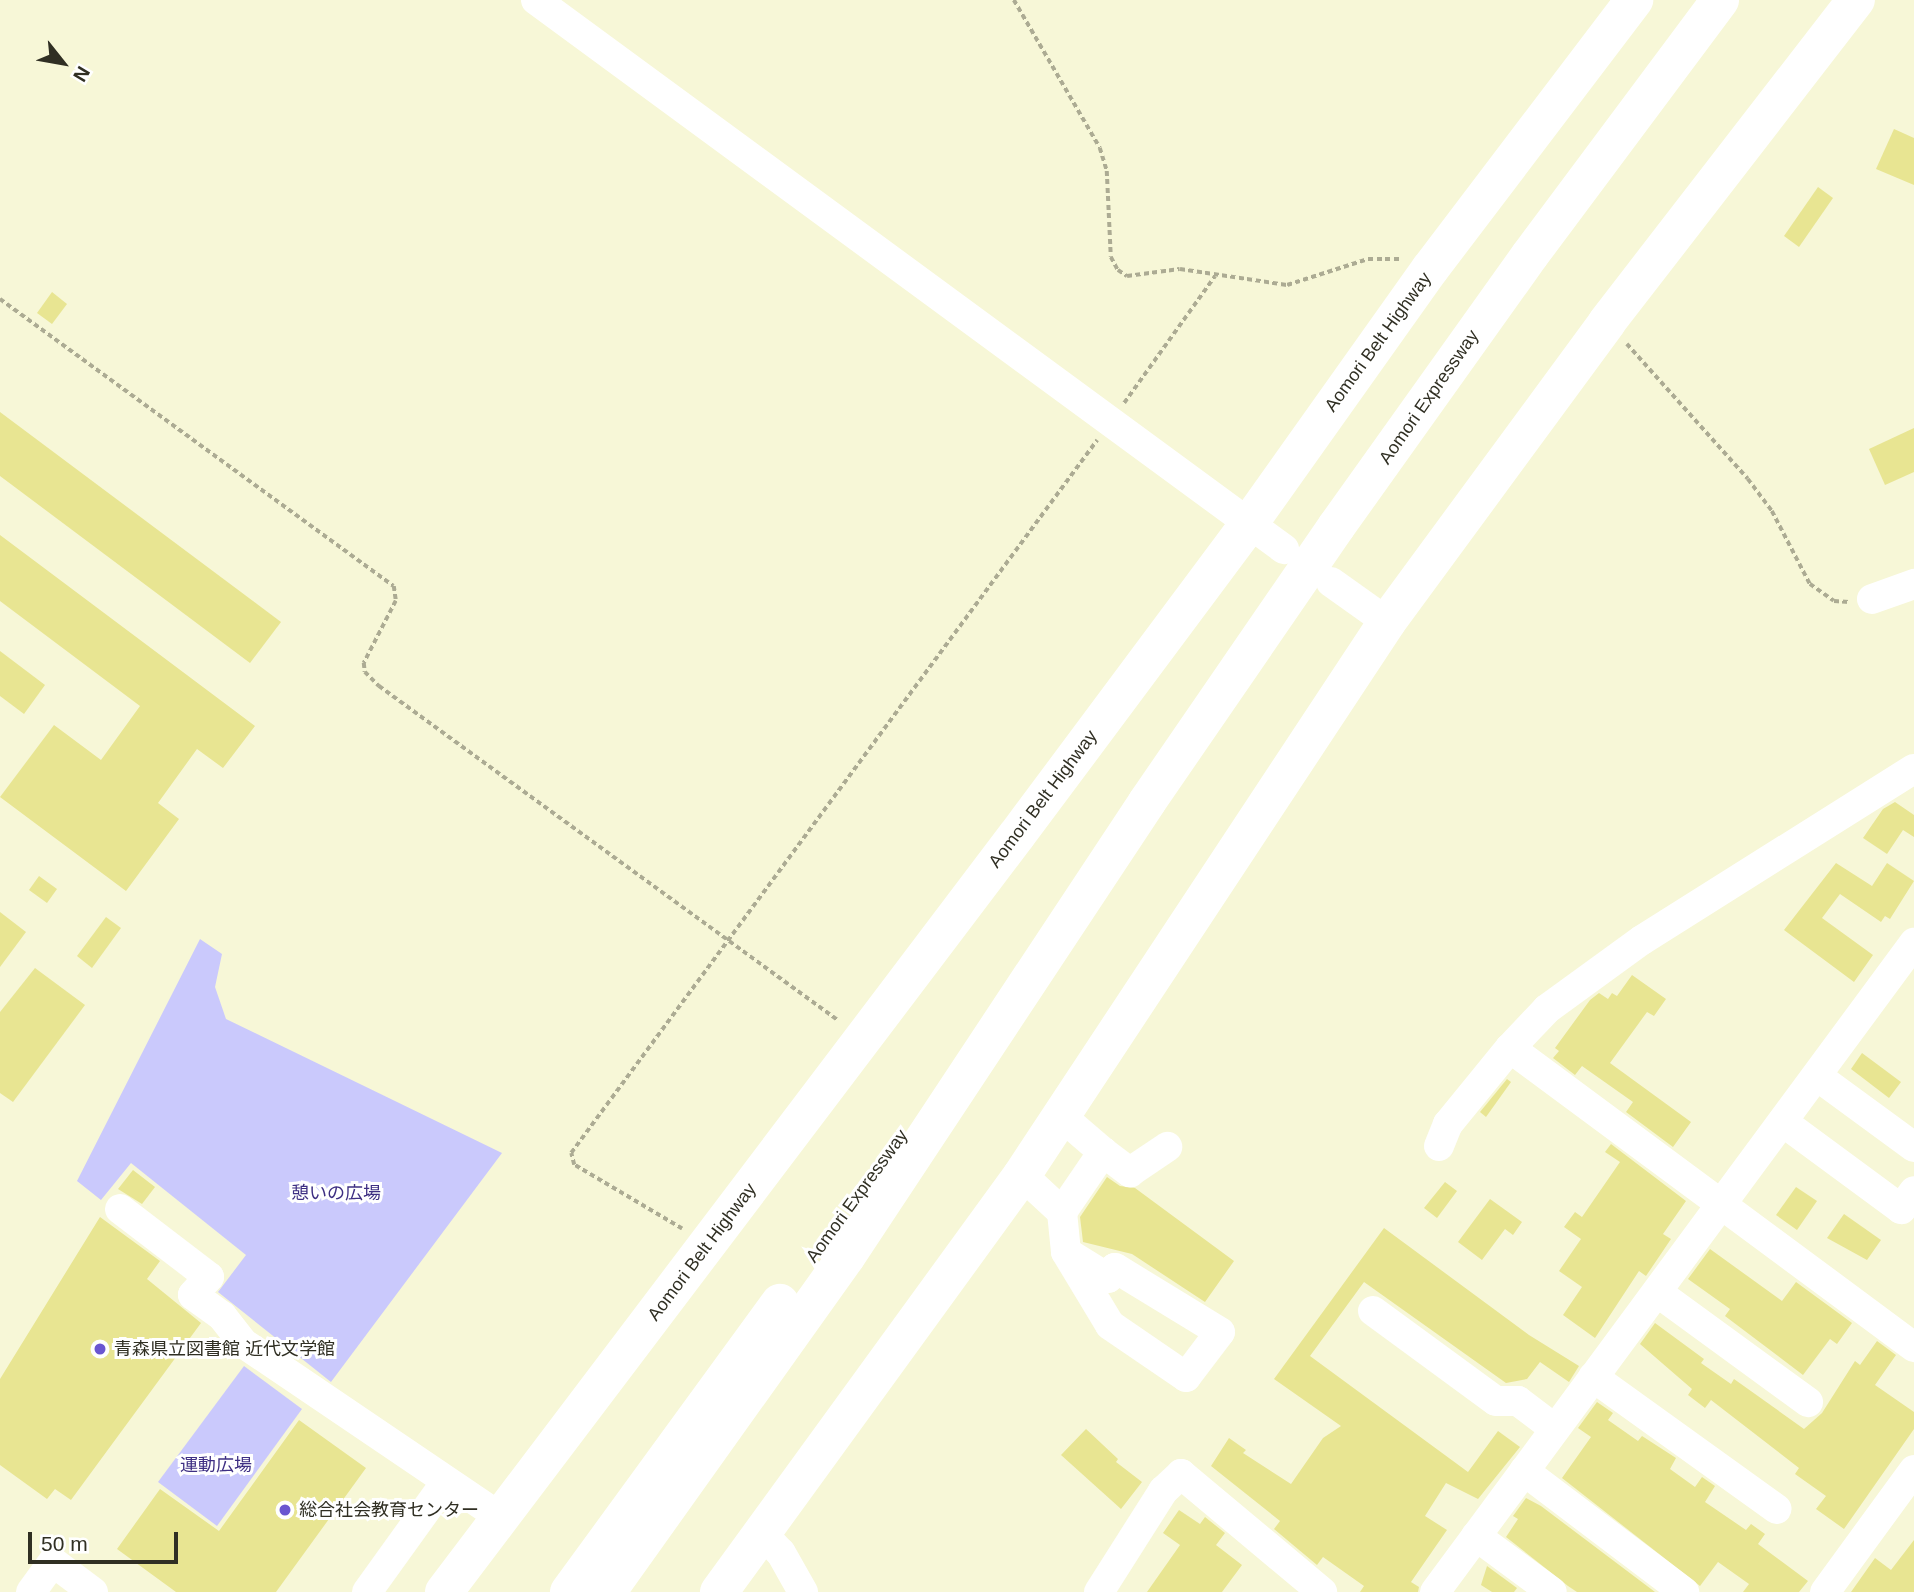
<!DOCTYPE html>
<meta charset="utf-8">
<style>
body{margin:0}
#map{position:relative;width:1914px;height:1592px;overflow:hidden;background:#f7f7d7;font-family:Helvetica,"Noto Sans JP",sans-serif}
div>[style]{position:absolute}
.green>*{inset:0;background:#cac9fc}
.building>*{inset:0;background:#e8e592}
.path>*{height:3.5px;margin-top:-1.75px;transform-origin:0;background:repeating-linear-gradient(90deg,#acab93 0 5px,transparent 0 8.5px)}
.minor>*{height:30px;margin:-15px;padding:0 15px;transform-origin:15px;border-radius:15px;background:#fff}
.highway>*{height:38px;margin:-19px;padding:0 19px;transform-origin:19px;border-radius:19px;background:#fff}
.dots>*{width:19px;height:19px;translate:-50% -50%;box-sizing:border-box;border:4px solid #fff;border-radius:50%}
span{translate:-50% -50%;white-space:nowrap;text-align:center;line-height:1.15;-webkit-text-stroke:6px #fff;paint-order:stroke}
.street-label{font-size:18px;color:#302f23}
.park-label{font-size:18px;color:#3e2f83}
.poi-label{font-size:18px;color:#302f23}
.left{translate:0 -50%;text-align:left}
.north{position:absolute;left:28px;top:28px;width:70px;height:70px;-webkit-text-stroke:5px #fff;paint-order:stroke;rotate:121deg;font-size:19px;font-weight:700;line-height:28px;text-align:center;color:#302f23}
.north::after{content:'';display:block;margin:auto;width:24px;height:32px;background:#302f23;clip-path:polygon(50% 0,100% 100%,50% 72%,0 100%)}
.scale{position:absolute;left:28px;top:1532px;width:150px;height:32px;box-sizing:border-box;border:4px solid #302f23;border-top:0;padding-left:9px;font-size:21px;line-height:24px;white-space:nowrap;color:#302f23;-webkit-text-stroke:5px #fff;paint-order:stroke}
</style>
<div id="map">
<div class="green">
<div style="clip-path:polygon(200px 939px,222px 954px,215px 987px,226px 1019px,502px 1153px,331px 1382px,218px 1292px,246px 1255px,131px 1163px,101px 1200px,77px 1181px)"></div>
<div style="clip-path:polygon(244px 1366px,302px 1409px,217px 1526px,158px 1482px)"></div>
</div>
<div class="building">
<div style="clip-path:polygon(1894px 129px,1914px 138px,1914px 185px,1876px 169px)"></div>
<div style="clip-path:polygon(1818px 187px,1833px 198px,1799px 247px,1784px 236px)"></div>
<div style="clip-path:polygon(52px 292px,67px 304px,52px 324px,37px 313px)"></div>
<div style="clip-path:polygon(0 412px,281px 622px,250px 663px,0 476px)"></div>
<div style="clip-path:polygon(1914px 428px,1914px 472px,1885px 485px,1869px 449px)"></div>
<div style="clip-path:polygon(0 535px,255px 726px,223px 768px,197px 749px,158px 803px,179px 819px,126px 891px,0 797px,54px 725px,101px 760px,140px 706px,0 601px)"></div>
<div style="clip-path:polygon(0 651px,45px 685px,24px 714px,0 696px)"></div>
<div style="clip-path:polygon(1895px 802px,1914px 815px,1914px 837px,1903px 830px,1887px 854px,1863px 838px,1883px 809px)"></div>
<div style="clip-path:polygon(1836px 863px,1872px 886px,1887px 863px,1914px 881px,1890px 919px,1885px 916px,1881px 922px,1840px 894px,1822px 918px,1873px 955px,1854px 982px,1784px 930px)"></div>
<div style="clip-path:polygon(39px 876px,57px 889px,47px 903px,29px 890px)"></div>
<div style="clip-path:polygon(0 912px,26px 932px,0 967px)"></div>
<div style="clip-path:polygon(106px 917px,121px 928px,92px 968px,77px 956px)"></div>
<div style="clip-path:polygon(35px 968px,85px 1005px,13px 1102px,0 1093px,0 1012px)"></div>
<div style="clip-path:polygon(1632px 975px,1666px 999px,1654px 1016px,1647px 1012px,1610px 1063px,1691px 1122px,1673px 1147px,1626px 1112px,1633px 1102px,1582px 1066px,1575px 1075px,1553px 1058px,1559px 1051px,1555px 1048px,1590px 1000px,1599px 993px,1608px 999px,1612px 993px,1617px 996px)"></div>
<div style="clip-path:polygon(1862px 1053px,1901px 1082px,1889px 1098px,1851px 1069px)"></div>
<div style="clip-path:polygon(1507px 1079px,1511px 1082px,1486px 1117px,1480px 1112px)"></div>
<div style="clip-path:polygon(1611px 1144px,1686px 1201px,1663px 1234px,1671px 1239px,1646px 1276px,1639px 1271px,1595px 1338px,1563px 1315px,1582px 1287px,1559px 1271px,1581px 1239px,1564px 1227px,1575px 1212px,1582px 1217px,1620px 1162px,1605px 1152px)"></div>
<div style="clip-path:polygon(133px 1170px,155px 1187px,142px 1204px,118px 1189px)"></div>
<div style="clip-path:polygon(1107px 1177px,1120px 1186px,1135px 1188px,1234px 1261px,1205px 1302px,1132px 1254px,1083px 1242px,1080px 1217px)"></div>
<div style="clip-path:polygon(1445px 1182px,1457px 1191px,1437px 1218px,1424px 1208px)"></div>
<div style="clip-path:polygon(1796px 1187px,1817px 1201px,1797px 1230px,1776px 1215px)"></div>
<div style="clip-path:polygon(1490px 1199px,1522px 1222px,1513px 1235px,1505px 1229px,1482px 1260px,1458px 1242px)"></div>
<div style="clip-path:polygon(1844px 1214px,1881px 1240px,1867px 1260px,1827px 1238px)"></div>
<div style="clip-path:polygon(100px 1217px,160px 1261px,147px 1279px,201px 1323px,71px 1500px,55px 1489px,47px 1499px,0 1465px,0 1379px)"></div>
<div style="clip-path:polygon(1384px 1228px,1529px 1335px,1579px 1366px,1569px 1382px,1540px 1362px,1527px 1379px,1506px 1383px,1364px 1282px,1310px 1356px,1468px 1472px,1498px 1431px,1520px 1447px,1478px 1499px,1446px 1483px,1425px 1516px,1447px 1530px,1411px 1582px,1419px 1587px,1418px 1592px,1360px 1592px,1364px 1586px,1323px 1557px,1317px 1565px,1274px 1529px,1280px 1521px,1211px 1466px,1229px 1438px,1246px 1450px,1243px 1453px,1291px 1484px,1323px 1438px,1341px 1426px,1274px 1379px)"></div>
<div style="clip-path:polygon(1710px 1249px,1782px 1301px,1796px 1282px,1852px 1323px,1837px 1344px,1830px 1339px,1803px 1375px,1725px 1316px,1730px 1309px,1688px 1279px)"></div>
<div style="clip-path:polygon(1655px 1323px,1704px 1359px,1701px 1363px,1731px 1384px,1734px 1379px,1804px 1429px,1822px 1413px,1855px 1361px,1860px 1365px,1877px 1341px,1896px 1355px,1875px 1385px,1914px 1412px,1914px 1429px,1844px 1529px,1816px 1509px,1826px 1496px,1795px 1474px,1799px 1468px,1711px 1400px,1705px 1408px,1688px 1395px,1692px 1389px,1640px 1344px)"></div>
<div style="clip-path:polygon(1597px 1402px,1613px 1413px,1608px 1420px,1638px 1441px,1642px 1436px,1676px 1458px,1670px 1469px,1695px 1487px,1702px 1477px,1715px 1486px,1705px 1502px,1746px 1530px,1751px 1524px,1765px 1534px,1758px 1544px,1808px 1581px,1799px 1592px,1743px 1592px,1749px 1584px,1718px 1562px,1700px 1586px,1562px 1478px,1591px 1437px,1578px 1428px)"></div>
<div style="clip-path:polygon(299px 1420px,366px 1468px,276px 1592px,176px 1592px,117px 1549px,160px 1489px,219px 1531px)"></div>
<div style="clip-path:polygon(1086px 1429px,1118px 1459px,1116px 1462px,1142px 1482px,1121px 1509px,1061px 1455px)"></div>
<div style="clip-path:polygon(1526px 1498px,1541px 1506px,1655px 1592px,1577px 1592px,1568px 1586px,1506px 1537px,1518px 1519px,1513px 1516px)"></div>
<div style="clip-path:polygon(1179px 1510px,1200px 1524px,1205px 1517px,1225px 1533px,1216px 1545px,1242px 1565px,1222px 1592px,1147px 1592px,1180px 1545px,1163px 1533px)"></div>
<div style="clip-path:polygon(1914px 1540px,1914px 1592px,1851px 1592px,1875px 1558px,1891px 1570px)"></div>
<div style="clip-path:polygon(1487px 1566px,1517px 1588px,1514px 1592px,1492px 1592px,1481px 1585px)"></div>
</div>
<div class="path">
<div style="left:1014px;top:0;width:171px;rotate:59.8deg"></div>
<div style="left:1100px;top:148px;width:24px;rotate:73deg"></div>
<div style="left:1107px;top:171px;width:86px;rotate:87.3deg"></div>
<div style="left:1111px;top:257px;width:15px;rotate:62deg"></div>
<div style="left:1118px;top:270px;width:11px;rotate:34deg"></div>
<div style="left:1127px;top:276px;width:53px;rotate:-7.5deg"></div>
<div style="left:1180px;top:269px;width:108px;rotate:8.5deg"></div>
<div style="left:1287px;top:285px;width:85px;rotate:-17.8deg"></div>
<div style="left:1368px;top:259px;width:34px"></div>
<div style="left:0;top:299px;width:487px;rotate:36.1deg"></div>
<div style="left:394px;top:586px;width:15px;rotate:82deg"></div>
<div style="left:396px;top:601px;width:70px;rotate:117.3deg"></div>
<div style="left:364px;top:663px;width:9px;rotate:84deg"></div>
<div style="left:365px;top:672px;width:20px;rotate:45deg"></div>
<div style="left:379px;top:686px;width:569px;rotate:36.06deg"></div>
<div style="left:1627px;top:344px;width:181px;rotate:48.1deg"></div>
<div style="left:1748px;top:479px;width:40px;rotate:53deg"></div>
<div style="left:1772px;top:511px;width:82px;rotate:62.5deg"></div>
<div style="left:1810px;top:584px;width:29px;rotate:35deg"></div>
<div style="left:1834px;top:601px;width:15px;rotate:4deg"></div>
<div style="left:1124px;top:403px;width:156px;rotate:-54.4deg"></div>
<div style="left:682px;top:1229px;width:126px;rotate:-149.3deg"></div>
<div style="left:574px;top:1165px;width:12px;rotate:-104deg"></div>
<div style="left:571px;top:1153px;width:886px;rotate:-53.58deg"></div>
</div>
<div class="minor">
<div style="left:536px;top:0;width:928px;rotate:36.28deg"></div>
<div style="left:1331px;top:582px;width:69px;rotate:35.5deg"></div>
<div style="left:1872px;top:599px;width:45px;rotate:-19.7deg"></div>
<div style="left:1510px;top:1048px;width:54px;rotate:-46.5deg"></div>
<div style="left:1547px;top:1009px;width:117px;rotate:-36deg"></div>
<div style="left:1642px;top:940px;width:321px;rotate:-32.2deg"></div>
<div style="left:1817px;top:1076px;width:120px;rotate:36.2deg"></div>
<div style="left:1783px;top:1122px;width:147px;rotate:36.4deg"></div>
<div style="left:1901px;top:1209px;width:22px;rotate:-54deg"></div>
<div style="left:1439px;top:1146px;width:24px;rotate:-68deg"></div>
<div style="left:1448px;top:1124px;width:98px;rotate:-50.8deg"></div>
<div style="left:1510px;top:1048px;width:503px;rotate:36.51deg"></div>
<div style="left:1103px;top:1152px;width:34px;rotate:37deg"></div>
<div style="left:1130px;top:1172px;width:45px;rotate:-34deg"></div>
<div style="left:1022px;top:1175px;width:54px;rotate:42.8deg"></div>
<div style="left:1062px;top:1212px;width:73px;rotate:-55.7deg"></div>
<div style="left:1103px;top:1152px;width:55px;rotate:-139.4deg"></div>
<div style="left:120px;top:1209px;width:112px;rotate:37.4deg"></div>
<div style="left:209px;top:1277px;width:24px;rotate:132deg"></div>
<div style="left:193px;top:1295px;width:36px;rotate:36deg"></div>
<div style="left:222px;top:1316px;width:34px;rotate:52deg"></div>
<div style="left:243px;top:1343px;width:312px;rotate:34.1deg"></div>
<div style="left:1062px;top:1212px;width:40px;rotate:84.3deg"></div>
<div style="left:1066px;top:1252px;width:85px;rotate:58.9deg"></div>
<div style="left:1110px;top:1325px;width:92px;rotate:34.4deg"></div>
<div style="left:1186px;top:1377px;width:56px;rotate:-52.9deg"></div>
<div style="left:1220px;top:1332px;width:123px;rotate:-148.6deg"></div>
<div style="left:1115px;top:1268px;width:12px;rotate:125deg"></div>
<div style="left:1108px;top:1278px;width:49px;rotate:-148.2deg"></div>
<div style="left:1657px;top:1292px;width:187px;rotate:36.1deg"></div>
<div style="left:1373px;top:1311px;width:152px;rotate:36.2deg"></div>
<div style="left:1496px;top:1401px;width:22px"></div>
<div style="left:1518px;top:1401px;width:46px;rotate:37.1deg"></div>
<div style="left:1593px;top:1377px;width:226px;rotate:35.7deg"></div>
<div style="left:1524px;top:1471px;width:201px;rotate:37.1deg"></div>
<div style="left:763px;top:1534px;width:26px;rotate:47deg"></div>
<div style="left:781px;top:1553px;width:45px;rotate:60.6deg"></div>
<div style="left:1476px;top:1536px;width:94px;rotate:36.4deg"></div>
<div style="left:31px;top:1592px;width:37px;rotate:-54deg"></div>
<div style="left:53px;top:1562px;width:50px;rotate:36.9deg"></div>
<div style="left:367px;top:1592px;width:135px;rotate:-54.3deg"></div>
<div style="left:1099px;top:1592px;width:120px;rotate:-57.6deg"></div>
<div style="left:1163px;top:1491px;width:25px;rotate:-43deg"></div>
<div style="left:1181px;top:1474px;width:184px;rotate:39.9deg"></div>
<div style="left:1435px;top:1592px;width:807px;rotate:-53.57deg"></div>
<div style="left:1825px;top:1592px;width:151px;rotate:-53.9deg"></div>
</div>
<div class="highway">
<div style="left:444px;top:1592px;width:949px;rotate:-52.88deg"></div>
<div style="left:1017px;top:835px;width:387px;rotate:-53.3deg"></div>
<div style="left:1248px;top:525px;width:314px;rotate:-54.6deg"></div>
<div style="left:1430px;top:269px;width:338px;rotate:-52.8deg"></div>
<div style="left:569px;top:1592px;width:358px;rotate:-53.9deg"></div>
<div style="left:607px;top:1592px;width:412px;rotate:-54.5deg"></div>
<div style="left:846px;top:1257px;width:546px;rotate:-56.51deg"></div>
<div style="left:1147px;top:802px;width:334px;rotate:-55.5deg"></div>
<div style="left:1336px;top:527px;width:334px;rotate:-54.5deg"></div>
<div style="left:1530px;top:255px;width:318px;rotate:-53.3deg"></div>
<div style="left:719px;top:1592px;width:515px;rotate:-54deg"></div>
<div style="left:1022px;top:1175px;width:663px;rotate:-56.57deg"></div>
<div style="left:1387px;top:622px;width:372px;rotate:-53.7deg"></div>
<div style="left:1607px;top:322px;width:407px;rotate:-52.3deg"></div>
</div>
<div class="dots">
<div style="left:100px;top:1349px;background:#6a56d0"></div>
<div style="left:285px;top:1510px;background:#6a56d0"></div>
</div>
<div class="street-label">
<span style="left:1378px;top:342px;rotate:-54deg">Aomori Belt Highway</span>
<span style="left:1429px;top:397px;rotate:-55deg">Aomori Expressway</span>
<span style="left:1043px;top:799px;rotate:-53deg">Aomori Belt Highway</span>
<span style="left:857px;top:1196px;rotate:-54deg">Aomori Expressway</span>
<span style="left:702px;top:1252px;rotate:-53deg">Aomori Belt Highway</span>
</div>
<div class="park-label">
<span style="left:336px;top:1193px">憩いの広場</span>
<span style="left:216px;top:1465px">運動広場</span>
</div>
<div class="poi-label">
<span class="left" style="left:114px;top:1349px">青森県立図書館 近代文学館</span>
<span class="left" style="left:299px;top:1510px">総合社会教育センター</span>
</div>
<div class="north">N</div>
<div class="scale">50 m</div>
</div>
